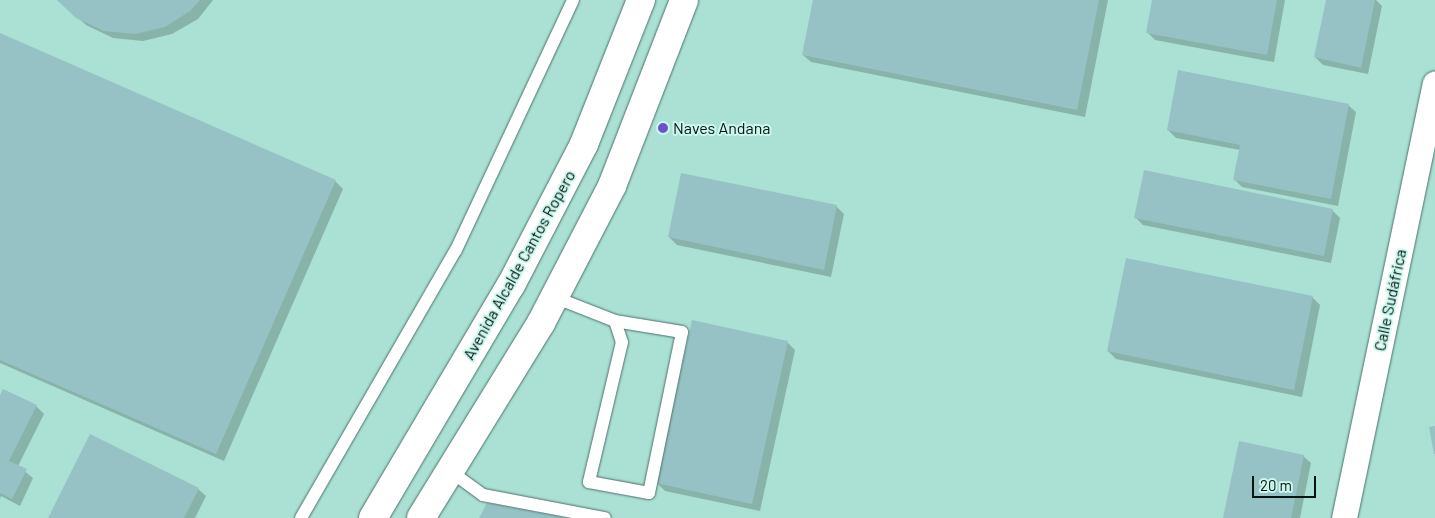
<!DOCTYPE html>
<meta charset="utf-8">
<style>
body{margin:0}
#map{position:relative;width:1435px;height:518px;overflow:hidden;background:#beeae0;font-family:Barlow,sans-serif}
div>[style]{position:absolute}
.built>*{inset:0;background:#abe0d4}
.shadow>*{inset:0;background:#0003}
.building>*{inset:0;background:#96c2c5}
.roads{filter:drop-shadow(0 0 1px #4a726a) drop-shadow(0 0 1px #4a726a)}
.service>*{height:12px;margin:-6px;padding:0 6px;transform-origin:6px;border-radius:6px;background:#fff}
.minor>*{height:25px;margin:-12.5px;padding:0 12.5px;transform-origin:12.5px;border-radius:12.5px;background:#fff}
.secondary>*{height:28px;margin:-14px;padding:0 14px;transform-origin:14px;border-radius:14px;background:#fff}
.dots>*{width:14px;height:14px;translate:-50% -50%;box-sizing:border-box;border:2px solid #cbf7ed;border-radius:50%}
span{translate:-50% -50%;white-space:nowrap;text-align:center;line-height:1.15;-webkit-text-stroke:4px #cbf7ed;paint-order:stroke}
.poi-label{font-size:16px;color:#051512}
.left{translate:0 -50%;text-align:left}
.street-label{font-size:16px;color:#051512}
.scale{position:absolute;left:1252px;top:476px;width:64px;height:22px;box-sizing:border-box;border:2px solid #051512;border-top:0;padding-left:6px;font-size:15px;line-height:18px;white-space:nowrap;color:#051512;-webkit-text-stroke:4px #cbf7ed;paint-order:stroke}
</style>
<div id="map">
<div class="built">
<div style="clip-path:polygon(0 0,1435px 0,1435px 518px,0 518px)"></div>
</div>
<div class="shadow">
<div style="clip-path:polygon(59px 0,213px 0,198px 19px,172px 34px,143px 41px,113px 38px,86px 25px)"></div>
<div style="clip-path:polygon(814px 0,1108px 0,1085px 117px,811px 62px,803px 55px)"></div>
<div style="clip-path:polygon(1153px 0,1285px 0,1274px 62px,1155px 40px,1147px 32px)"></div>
<div style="clip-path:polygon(1327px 0,1376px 0,1382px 6px,1368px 74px,1323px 65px,1315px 57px)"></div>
<div style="clip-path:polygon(0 34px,335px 181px,343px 189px,224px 461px,0 363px)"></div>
<div style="clip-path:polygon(1348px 105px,1356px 112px,1338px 206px,1242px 187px,1234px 179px,1240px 150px,1176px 138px,1168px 130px)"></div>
<div style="clip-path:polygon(836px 206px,844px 214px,831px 277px,677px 245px,669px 237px)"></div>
<div style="clip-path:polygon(1332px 210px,1340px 218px,1331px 263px,1143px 225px,1136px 218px)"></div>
<div style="clip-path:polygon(1312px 297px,1320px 305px,1302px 397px,1116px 359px,1108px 351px)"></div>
<div style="clip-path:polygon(787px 342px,795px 350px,760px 511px,665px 491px,657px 483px)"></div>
<div style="clip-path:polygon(0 398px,36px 406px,44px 414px,18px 466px,33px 478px,20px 506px,1px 496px,0 499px)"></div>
<div style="clip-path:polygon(1303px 456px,1311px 463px,1300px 518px,1224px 518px)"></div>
<div style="clip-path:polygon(198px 489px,206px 496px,195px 518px,50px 518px)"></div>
</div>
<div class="building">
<div style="clip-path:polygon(57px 0,200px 0,190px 11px,165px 27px,135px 34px,104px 31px,76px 18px)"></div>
<div style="clip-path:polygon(813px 0,1099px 0,1077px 110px,802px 55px)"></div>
<div style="clip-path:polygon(1152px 0,1277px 0,1267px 55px,1146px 33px)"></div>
<div style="clip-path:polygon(1326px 0,1375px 0,1361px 68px,1314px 57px)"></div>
<div style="clip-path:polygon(0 33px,336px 180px,216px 454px,0 360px)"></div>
<div style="clip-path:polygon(1178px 70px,1349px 104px,1331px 199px,1233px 180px,1240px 145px,1167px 130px)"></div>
<div style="clip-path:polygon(1144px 170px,1333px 209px,1324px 256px,1134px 218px)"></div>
<div style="clip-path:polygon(681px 173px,837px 205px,824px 270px,668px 237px)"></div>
<div style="clip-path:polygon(1126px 258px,1313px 296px,1294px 390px,1107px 351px)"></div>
<div style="clip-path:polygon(692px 320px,788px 341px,752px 504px,656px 483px)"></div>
<div style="clip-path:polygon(3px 389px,37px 405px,9px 461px,27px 469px,12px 499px,0 493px,0 395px)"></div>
<div style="clip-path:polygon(1435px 426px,1435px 454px,1434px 454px,1429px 427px)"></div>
<div style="clip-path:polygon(90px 434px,199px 488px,184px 518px,48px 518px)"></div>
<div style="clip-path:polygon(1239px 441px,1304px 455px,1291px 518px,1223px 518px)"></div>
<div style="clip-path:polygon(487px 503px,562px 517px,562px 518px,479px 518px)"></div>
</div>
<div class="roads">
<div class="service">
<div style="left:554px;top:297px;width:66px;rotate:21.5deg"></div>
<div style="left:615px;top:321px;width:22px;rotate:72deg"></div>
<div style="left:622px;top:342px;width:144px;rotate:103.3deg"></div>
<div style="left:589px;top:482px;width:61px;rotate:10.4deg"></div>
<div style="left:649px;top:493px;width:164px;rotate:-78.4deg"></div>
<div style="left:682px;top:332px;width:68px;rotate:-170.7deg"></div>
<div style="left:450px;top:471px;width:41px;rotate:36deg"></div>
<div style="left:483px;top:495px;width:124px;rotate:10.7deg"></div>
<div style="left:301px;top:518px;width:310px;rotate:-60deg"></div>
<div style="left:456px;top:250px;width:276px;rotate:-64.9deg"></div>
</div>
<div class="minor">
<div style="left:1344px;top:518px;width:444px;rotate:-78.2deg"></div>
</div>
<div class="secondary">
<div style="left:373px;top:518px;width:271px;rotate:-59.4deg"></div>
<div style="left:511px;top:285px;width:159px;rotate:-62.6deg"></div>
<div style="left:584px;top:144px;width:155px;rotate:-68.4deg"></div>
<div style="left:421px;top:518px;width:229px;rotate:-58.4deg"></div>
<div style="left:541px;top:323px;width:154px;rotate:-62.6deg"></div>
<div style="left:612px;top:186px;width:199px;rotate:-68.8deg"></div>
</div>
</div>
<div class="dots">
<div style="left:663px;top:128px;background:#6a53cc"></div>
</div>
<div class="poi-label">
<span class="left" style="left:673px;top:128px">Naves Andana</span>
</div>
<div class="street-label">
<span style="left:519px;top:265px;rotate:-61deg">Avenida Alcalde Cantos Ropero</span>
<span style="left:1390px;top:300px;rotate:-78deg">Calle Sudáfrica</span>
</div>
<div class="scale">20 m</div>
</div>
